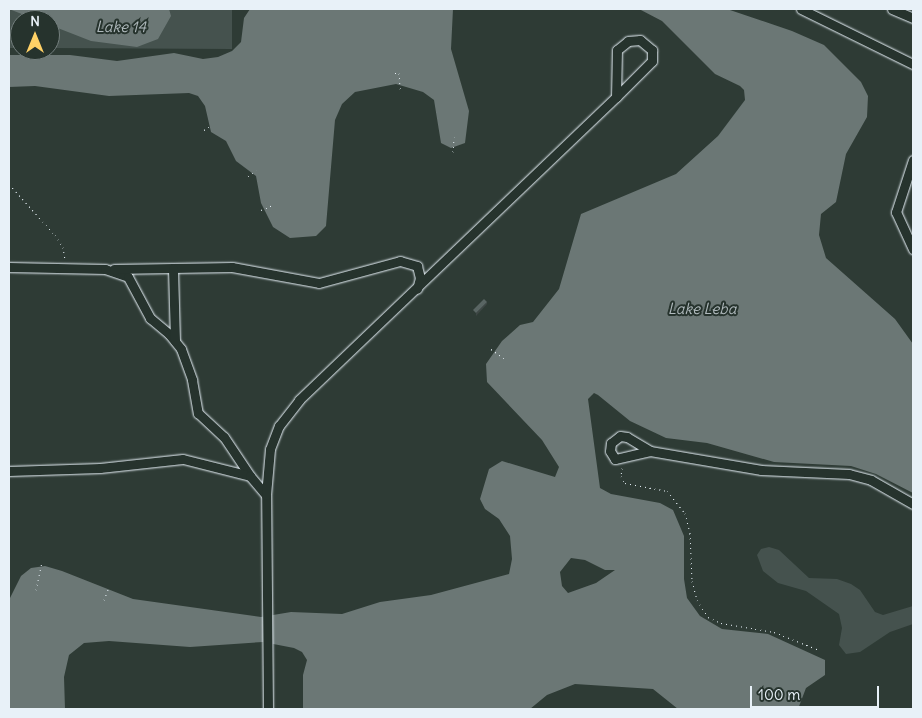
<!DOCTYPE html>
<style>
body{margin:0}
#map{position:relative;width:922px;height:718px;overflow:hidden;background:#2e3b35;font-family:Delius,sans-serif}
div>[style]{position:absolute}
.green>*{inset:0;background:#45524e}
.water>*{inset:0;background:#6b7775}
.path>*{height:1px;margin-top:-0.5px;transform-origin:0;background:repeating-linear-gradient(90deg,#e8f1f8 0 1px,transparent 0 5px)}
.roads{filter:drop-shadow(0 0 1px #e8f1f8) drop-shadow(0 0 1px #e8f1f8)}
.minor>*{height:9px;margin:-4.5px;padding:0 4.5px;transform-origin:4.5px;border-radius:4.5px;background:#26332d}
.shaded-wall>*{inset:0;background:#3e4745}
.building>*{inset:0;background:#596563}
span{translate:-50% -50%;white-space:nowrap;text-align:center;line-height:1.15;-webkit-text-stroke:4px #26332d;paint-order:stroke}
.water-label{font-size:15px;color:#b0babd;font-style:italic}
.frame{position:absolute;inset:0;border:10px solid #e8f1f8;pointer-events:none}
.north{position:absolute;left:10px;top:10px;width:50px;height:50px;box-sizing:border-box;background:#26332d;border:1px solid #747f7e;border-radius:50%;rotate:0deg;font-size:14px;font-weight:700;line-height:20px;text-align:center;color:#e8f1f8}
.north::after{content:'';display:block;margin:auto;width:18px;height:22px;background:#ffd166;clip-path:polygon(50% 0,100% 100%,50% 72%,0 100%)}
.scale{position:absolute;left:750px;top:686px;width:129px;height:22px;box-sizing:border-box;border:2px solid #e8f1f8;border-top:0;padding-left:6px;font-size:15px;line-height:18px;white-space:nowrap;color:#e8f1f8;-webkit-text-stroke:4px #26332d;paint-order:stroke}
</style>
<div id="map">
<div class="green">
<div style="clip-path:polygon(9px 9px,232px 9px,232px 49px,50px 48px,50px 20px,20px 20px,20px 48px,9px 48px)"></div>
<div style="clip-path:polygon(769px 547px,779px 550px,809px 578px,837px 579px,851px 584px,860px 590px,875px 612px,883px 615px,913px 606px,913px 624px,890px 632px,860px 652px,846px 654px,839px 645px,842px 628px,839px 614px,806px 591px,778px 583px,763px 571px,757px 555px,761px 549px)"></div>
</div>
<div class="water">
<div style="clip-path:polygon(9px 9px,169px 9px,171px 16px,158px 39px,137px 47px,91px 41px,50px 25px,50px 20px,37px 20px)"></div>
<div style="clip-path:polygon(250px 9px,453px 9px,451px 49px,469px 111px,465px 143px,451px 148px,441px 143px,434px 100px,423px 92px,396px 84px,355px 92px,342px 104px,335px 120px,326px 226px,316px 236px,290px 238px,273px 227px,261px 203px,256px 176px,236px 161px,226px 141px,211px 132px,205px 106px,198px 96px,189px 93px,109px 96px,35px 86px,9px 87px,9px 55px,70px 55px,117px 61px,174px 53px,203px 59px,218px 57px,232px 51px,241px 42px,244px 18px)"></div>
<div style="clip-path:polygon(evenodd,639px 9px,727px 9px,792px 31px,824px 45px,861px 82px,868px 96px,867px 117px,846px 154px,836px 202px,821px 214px,819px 235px,826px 258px,895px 319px,913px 344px,913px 493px,876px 474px,851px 466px,774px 462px,707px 443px,666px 438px,630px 421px,598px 395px,594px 393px,588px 399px,600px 488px,611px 494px,660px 503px,673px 510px,684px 536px,684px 579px,687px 598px,700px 616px,722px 629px,768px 634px,825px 660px,825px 675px,806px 688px,798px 709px,678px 709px,653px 689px,575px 684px,547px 695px,530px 709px,303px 709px,303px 675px,307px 660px,302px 652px,294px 648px,263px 642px,190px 647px,109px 641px,84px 643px,69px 655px,64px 677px,65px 709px,9px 709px,9px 600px,21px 576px,31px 568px,45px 566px,62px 571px,133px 599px,261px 617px,291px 612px,342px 614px,380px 602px,431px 595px,509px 574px,512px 559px,510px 536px,499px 519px,485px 509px,480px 499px,489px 469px,502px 461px,555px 477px,559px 467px,542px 440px,487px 382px,486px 364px,502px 341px,520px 325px,533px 322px,559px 289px,581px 214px,676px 174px,718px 136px,745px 100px,744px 90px,740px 86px,715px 74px,662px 21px,639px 9px,571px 558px,585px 560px,605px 570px,615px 570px,596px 583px,568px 593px,562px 586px,560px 572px,571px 558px)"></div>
</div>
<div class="path">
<div style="left:395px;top:73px;width:4px"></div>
<div style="left:399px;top:73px;width:16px;rotate:86deg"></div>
<div style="left:204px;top:130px;width:8px;rotate:-30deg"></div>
<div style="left:453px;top:152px;width:15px;rotate:-86deg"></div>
<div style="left:248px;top:176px;width:10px;rotate:-37deg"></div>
<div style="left:9px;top:184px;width:69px;rotate:48deg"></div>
<div style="left:55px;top:235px;width:14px;rotate:56deg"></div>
<div style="left:63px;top:247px;width:13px;rotate:81deg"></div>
<div style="left:261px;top:210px;width:13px;rotate:-23deg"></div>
<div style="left:491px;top:349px;width:16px;rotate:35deg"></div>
<div style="left:622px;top:468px;width:8px;rotate:97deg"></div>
<div style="left:621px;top:476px;width:8px;rotate:60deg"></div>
<div style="left:625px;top:483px;width:43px;rotate:10.8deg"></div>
<div style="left:667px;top:491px;width:28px;rotate:51deg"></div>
<div style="left:685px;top:513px;width:21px;rotate:76deg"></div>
<div style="left:690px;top:533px;width:48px;rotate:87.6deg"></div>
<div style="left:692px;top:581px;width:20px;rotate:75deg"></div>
<div style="left:697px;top:600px;width:20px;rotate:57deg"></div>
<div style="left:708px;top:617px;width:14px;rotate:25deg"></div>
<div style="left:721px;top:623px;width:54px;rotate:9.6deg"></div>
<div style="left:774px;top:632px;width:48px;rotate:21.8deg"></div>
<div style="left:36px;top:590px;width:29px;rotate:-78deg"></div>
<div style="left:104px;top:600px;width:14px;rotate:-69deg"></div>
</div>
<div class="roads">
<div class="minor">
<div style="left:801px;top:9px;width:125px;rotate:26.2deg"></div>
<div style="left:892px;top:9px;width:23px;rotate:23deg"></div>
<div style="left:640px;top:40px;width:16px;rotate:40deg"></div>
<div style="left:652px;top:50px;width:11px;rotate:90deg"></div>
<div style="left:652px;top:61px;width:51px;rotate:135deg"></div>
<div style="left:616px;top:97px;width:47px;rotate:-88.8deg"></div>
<div style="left:617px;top:50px;width:14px;rotate:-39deg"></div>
<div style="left:628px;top:41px;width:12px;rotate:-5deg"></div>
<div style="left:913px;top:160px;width:55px;rotate:108.1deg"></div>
<div style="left:896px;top:212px;width:41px;rotate:65.3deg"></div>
<div style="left:9px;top:267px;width:96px;rotate:1.2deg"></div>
<div style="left:105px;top:269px;width:24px;rotate:19deg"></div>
<div style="left:128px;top:277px;width:47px;rotate:61.8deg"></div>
<div style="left:150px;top:318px;width:25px;rotate:40deg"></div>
<div style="left:169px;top:334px;width:19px;rotate:51deg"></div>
<div style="left:181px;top:349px;width:33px;rotate:70deg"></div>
<div style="left:192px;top:380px;width:34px;rotate:80deg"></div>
<div style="left:198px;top:413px;width:35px;rotate:43deg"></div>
<div style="left:224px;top:437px;width:47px;rotate:56.3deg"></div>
<div style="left:114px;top:269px;width:118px;rotate:-1deg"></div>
<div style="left:232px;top:267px;width:88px;rotate:10.4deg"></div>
<div style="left:319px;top:283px;width:84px;rotate:-15.2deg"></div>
<div style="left:400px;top:261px;width:18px;rotate:16deg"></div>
<div style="left:417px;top:266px;width:12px;rotate:76deg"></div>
<div style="left:420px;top:278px;width:11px;rotate:105deg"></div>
<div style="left:173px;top:269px;width:72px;rotate:88.4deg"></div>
<div style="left:620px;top:436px;width:7px;rotate:8deg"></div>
<div style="left:627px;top:437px;width:27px;rotate:31deg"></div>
<div style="left:650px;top:451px;width:36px;rotate:167deg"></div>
<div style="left:615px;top:459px;width:9px;rotate:-122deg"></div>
<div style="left:610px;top:451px;width:8px;rotate:-83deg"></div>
<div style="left:611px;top:443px;width:11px;rotate:-38deg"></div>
<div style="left:650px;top:451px;width:113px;rotate:9.7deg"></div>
<div style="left:761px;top:470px;width:88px;rotate:2.6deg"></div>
<div style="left:849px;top:474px;width:23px;rotate:15deg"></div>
<div style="left:871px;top:480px;width:48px;rotate:29.7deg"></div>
<div style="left:9px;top:471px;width:91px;rotate:-1.9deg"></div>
<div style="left:100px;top:468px;width:83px;rotate:-6.2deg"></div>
<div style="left:183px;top:459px;width:69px;rotate:14.2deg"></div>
<div style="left:250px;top:476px;width:25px;rotate:50deg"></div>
<div style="left:268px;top:709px;width:214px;rotate:-90.5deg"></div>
<div style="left:266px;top:495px;width:46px;rotate:-85deg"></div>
<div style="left:270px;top:449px;width:25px;rotate:-69deg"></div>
<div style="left:279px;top:426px;width:33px;rotate:-52deg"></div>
<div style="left:299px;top:400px;width:439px;rotate:-43.7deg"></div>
</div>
</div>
<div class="shaded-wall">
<div style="clip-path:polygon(487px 302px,487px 304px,476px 316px,476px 313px)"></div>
</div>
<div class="building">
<div style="clip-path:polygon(484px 299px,487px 302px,476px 313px,473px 310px)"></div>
</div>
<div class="water-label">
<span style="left:121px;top:27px">Lake 14</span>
<span style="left:702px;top:309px">Lake Leba</span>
</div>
<div class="frame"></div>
<div class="north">N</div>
<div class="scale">100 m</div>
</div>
